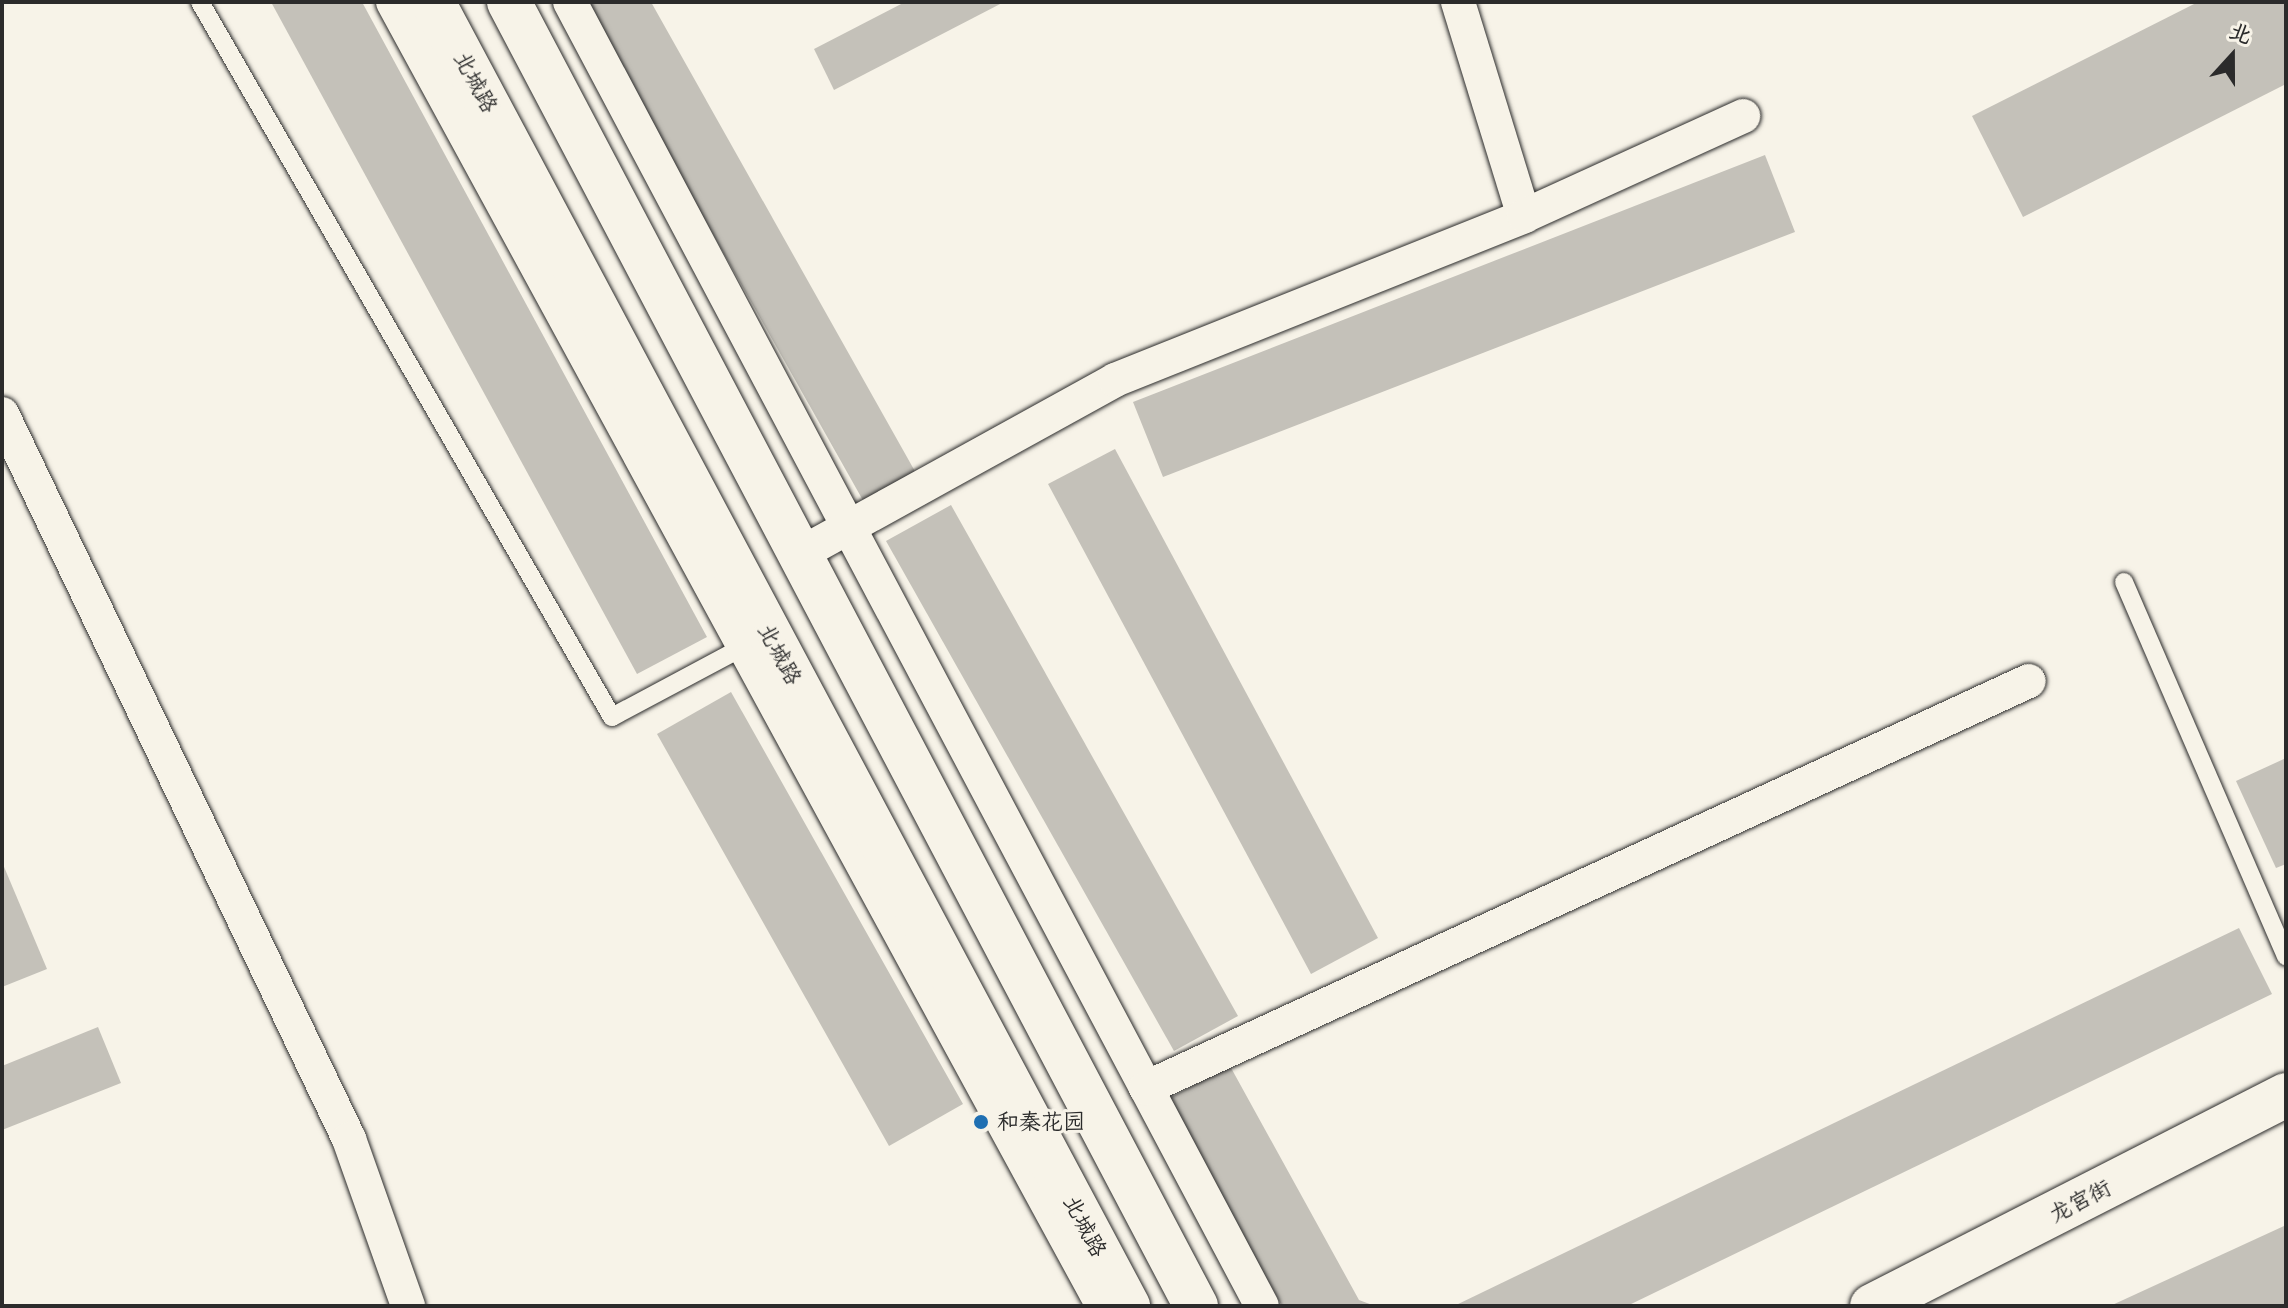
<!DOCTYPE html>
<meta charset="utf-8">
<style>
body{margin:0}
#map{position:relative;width:2288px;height:1308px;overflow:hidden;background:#f7f3e8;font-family:"Shantell Sans","LXGW WenKai TC",sans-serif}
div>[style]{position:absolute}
.building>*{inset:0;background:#c4c1b9}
.roads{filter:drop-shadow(0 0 2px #2b2b2b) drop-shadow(0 0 2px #2b2b2b)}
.service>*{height:18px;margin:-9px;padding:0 9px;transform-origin:9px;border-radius:9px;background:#f7f3e8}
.minor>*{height:34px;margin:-17px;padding:0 17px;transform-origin:17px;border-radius:17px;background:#f7f3e8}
.tertiary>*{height:44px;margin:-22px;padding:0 22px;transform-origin:22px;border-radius:22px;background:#f7f3e8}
.secondary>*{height:44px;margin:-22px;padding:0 22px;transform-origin:22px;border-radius:22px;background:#f7f3e8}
.dots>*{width:22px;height:22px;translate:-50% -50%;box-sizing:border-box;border:4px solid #f7f3e8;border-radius:50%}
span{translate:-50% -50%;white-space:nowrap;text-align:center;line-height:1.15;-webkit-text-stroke:6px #f7f3e8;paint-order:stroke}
.street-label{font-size:22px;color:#2b2b2b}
.poi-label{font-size:22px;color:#2b2b2b}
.left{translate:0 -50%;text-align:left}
.frame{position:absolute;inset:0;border:4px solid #2b2b2b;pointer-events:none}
.north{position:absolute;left:2192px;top:16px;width:80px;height:80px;-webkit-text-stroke:6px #f7f3e8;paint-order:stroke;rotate:21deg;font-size:22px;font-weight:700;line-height:32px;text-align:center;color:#2b2b2b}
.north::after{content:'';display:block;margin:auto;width:28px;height:36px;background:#2b2b2b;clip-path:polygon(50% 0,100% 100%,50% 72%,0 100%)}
</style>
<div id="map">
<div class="building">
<div style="clip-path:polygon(271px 2px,362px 2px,707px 637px,637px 674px)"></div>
<div style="clip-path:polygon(582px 2px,651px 2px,921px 482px,869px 511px)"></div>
<div style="clip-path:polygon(905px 2px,1004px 2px,834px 90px,814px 49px)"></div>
<div style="clip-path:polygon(2198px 2px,2286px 2px,2286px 84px,2023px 217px,1972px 116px)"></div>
<div style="clip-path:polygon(1765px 155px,1795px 232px,1163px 477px,1133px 402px)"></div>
<div style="clip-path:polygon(1115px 449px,1378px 938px,1311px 974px,1048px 484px)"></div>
<div style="clip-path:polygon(951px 505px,1238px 1016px,1174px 1051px,886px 541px)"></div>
<div style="clip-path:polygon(731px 692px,963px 1104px,889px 1146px,657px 734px)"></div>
<div style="clip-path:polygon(2286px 758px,2286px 864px,2276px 868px,2236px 781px)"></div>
<div style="clip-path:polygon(2px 862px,47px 969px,2px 987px)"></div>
<div style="clip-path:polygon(2239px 928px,2272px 994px,1627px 1306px,1454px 1306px)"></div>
<div style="clip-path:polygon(98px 1027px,121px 1083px,2px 1130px,2px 1066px)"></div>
<div style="clip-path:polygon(1230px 1066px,1359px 1300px,1375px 1306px,1282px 1306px,1168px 1099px)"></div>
<div style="clip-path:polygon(2284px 1226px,2286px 1306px,2110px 1306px)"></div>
</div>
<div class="roads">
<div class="service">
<div style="left:200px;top:2px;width:825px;rotate:60.05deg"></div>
<div style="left:612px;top:717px;width:146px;rotate:-28.1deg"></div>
<div style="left:2124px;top:582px;width:408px;rotate:66.6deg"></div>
</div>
<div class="minor">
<div style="left:393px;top:2px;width:1485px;rotate:61.43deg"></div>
<div style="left:570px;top:2px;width:1476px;rotate:62.05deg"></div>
<div style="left:1458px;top:2px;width:224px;rotate:72.9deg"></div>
<div style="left:2px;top:414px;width:804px;rotate:64.42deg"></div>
<div style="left:349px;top:1139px;width:177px;rotate:70.5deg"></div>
<div style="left:800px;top:554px;width:360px;rotate:-28.9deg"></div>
<div style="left:1115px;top:380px;width:441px;rotate:-21.8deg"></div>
<div style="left:1524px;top:216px;width:241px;rotate:-24.5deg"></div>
<div style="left:1146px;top:1088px;width:972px;rotate:-24.75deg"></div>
</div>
<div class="tertiary">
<div style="left:1872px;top:1306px;width:465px;rotate:-27deg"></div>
</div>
<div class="secondary">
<div style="left:433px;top:2px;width:1478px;rotate:61.94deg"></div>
<div style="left:509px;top:2px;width:1474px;rotate:62.22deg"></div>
</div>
</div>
<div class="dots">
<div style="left:981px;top:1122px;background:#1f6fb2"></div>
</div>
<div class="street-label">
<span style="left:476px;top:82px;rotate:62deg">北城路</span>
<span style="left:780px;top:654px;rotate:62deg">北城路</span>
<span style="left:2080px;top:1201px;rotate:-27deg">龙宫街</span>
<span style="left:1085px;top:1226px;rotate:62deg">北城路</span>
</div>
<div class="poi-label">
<span class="left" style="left:997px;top:1122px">和秦花园</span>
</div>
<div class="frame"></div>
<div class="north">北</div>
</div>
